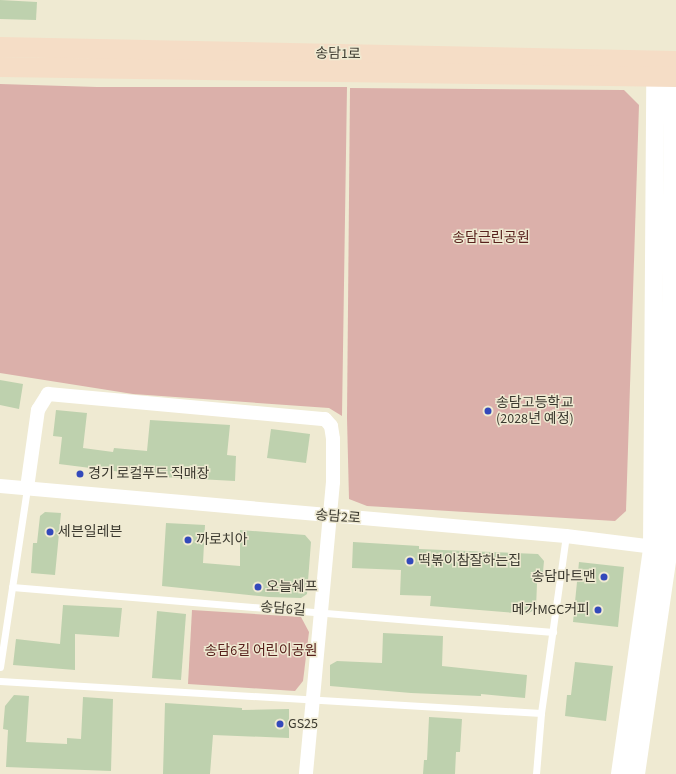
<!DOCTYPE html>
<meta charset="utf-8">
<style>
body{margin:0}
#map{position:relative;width:676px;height:774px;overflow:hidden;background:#efead2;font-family:"Source Sans 3","Noto Sans KR",sans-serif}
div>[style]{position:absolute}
.green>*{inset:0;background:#dbb0aa}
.building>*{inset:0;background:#bed1ae}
.service>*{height:7px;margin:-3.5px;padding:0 3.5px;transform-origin:3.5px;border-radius:3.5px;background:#fff}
.minor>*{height:14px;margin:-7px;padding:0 7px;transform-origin:7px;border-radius:7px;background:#fff}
.tertiary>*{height:18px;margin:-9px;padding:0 9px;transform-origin:9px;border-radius:9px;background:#fff}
.secondary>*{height:20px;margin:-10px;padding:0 10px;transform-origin:10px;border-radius:10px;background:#f5ddc6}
.dots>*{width:11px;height:11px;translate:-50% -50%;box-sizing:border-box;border:2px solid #efead2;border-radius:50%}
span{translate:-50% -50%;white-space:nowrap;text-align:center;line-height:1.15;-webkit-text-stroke:3px #efead2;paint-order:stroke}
.street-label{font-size:14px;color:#3b392f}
.park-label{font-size:14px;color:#58211d}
.poi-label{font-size:14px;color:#3b392f}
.left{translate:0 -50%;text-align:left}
.right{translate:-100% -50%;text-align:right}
</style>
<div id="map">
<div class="green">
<div style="clip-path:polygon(0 84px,97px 87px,347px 87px,342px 416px,329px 408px,133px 394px,0 373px)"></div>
<div style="clip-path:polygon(350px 88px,624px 90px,639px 105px,626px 511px,615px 521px,367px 506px,349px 499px,347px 418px)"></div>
<div style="clip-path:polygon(192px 610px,301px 617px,309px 632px,303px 681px,295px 691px,188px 684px)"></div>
</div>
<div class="building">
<div style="clip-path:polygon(0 0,37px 2px,36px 20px,0 19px)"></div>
<div style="clip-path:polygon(0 380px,23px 384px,19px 409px,0 405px)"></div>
<div style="clip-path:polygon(56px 410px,87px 413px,83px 448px,113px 452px,114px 448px,147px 451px,150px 420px,230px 425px,227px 455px,236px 456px,235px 481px,161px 477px,59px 464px,62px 437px,53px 436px)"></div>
<div style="clip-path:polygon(271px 429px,310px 434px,306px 463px,267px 458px)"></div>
<div style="clip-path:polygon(45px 512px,61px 513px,55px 575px,31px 573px,33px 543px,37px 543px,40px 516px)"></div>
<div style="clip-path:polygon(166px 523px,205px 525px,203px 563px,240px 566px,240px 530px,305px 535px,311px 542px,307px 594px,301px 598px,269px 597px,162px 586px)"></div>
<div style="clip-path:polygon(353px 542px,419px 546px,419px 549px,538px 554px,544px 561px,542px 583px,537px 583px,536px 609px,527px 614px,430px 606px,431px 596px,400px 595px,401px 570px,352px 568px)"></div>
<div style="clip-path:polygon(579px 562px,624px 567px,618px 627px,573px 622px)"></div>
<div style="clip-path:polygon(63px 605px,122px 608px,119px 637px,75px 634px,75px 670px,13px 665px,16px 639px,60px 644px)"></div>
<div style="clip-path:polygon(157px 611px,186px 614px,181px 680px,152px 678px)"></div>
<div style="clip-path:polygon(383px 633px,443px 636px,442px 666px,527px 675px,525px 698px,481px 694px,481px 696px,411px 693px,330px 686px,330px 665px,337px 661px,382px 663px)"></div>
<div style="clip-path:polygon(575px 662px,613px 666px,606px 721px,565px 716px,567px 695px,571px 695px)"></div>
<div style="clip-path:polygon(14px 695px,29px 696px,26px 742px,67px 744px,67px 738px,81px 739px,83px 697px,113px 699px,111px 771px,6px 767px,8px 730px,3px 729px,5px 706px)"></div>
<div style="clip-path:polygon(165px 703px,242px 708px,242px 710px,289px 709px,289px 738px,213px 735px,210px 774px,163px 774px)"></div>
<div style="clip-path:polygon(429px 717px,462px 719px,460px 752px,456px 752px,455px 774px,423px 774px,424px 760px,427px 760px)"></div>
</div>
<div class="service">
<div style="left:12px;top:587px;width:543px;rotate:4.75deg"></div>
<div style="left:0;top:667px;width:181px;rotate:-81.4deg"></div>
<div style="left:0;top:681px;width:542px;rotate:3.39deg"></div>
<div style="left:536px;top:774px;width:61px;rotate:-85.3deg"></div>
<div style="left:541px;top:713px;width:179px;rotate:-82deg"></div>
</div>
<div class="minor">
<div style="left:0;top:486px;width:568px;rotate:5.05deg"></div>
<div style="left:566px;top:536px;width:97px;rotate:7.1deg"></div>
<div style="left:27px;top:488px;width:79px;rotate:-82deg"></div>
<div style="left:38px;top:410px;width:19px;rotate:-58deg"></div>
<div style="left:48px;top:394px;width:278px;rotate:5.2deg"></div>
<div style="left:325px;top:419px;width:9px;rotate:49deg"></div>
<div style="left:331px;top:426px;width:13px;rotate:81deg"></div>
<div style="left:333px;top:439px;width:43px;rotate:90deg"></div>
<div style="left:333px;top:482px;width:293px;rotate:95.3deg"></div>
</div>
<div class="tertiary">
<div style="left:620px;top:774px;width:228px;rotate:-81.9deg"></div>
<div style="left:652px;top:548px;width:471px;rotate:-89.6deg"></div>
<div style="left:655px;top:77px;width:14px;rotate:-98deg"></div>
<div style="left:636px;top:774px;width:228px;rotate:-81.7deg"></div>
<div style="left:669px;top:548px;width:485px;rotate:-89.5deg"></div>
</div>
<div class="secondary">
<div style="left:0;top:47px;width:676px;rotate:1.19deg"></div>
<div style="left:0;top:67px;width:676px;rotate:0.85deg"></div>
</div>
<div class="dots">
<div style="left:488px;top:411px;background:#3349bb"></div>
<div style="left:80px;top:474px;background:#3349bb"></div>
<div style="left:50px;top:532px;background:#3349bb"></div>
<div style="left:188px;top:540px;background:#3349bb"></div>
<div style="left:410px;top:561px;background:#3349bb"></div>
<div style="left:604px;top:577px;background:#3349bb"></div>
<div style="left:258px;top:587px;background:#3349bb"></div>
<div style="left:598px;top:610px;background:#3349bb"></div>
<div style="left:280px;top:724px;background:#3349bb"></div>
</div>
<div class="street-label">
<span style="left:338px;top:54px;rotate:1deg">송담1로</span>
<span style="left:338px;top:517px;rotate:5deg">송담2로</span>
<span style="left:283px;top:609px;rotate:5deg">송담6길</span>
</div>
<div class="park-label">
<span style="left:491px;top:238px">송담근린공원</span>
<span style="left:261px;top:651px">송담6길 어린이공원</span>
</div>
<div class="poi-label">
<span class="left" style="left:496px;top:411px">송담고등학교<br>(2028년 예정)</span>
<span class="left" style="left:88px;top:474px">경기 로컬푸드 직매장</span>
<span class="left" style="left:58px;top:532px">세븐일레븐</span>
<span class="left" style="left:196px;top:540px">까로치아</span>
<span class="left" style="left:418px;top:561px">떡볶이참잘하는집</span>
<span class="right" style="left:596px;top:577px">송담마트맨</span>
<span class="left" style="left:266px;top:587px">오늘쉐프</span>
<span class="right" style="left:590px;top:610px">메가MGC커피</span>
<span class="left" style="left:288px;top:724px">GS25</span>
</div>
</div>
